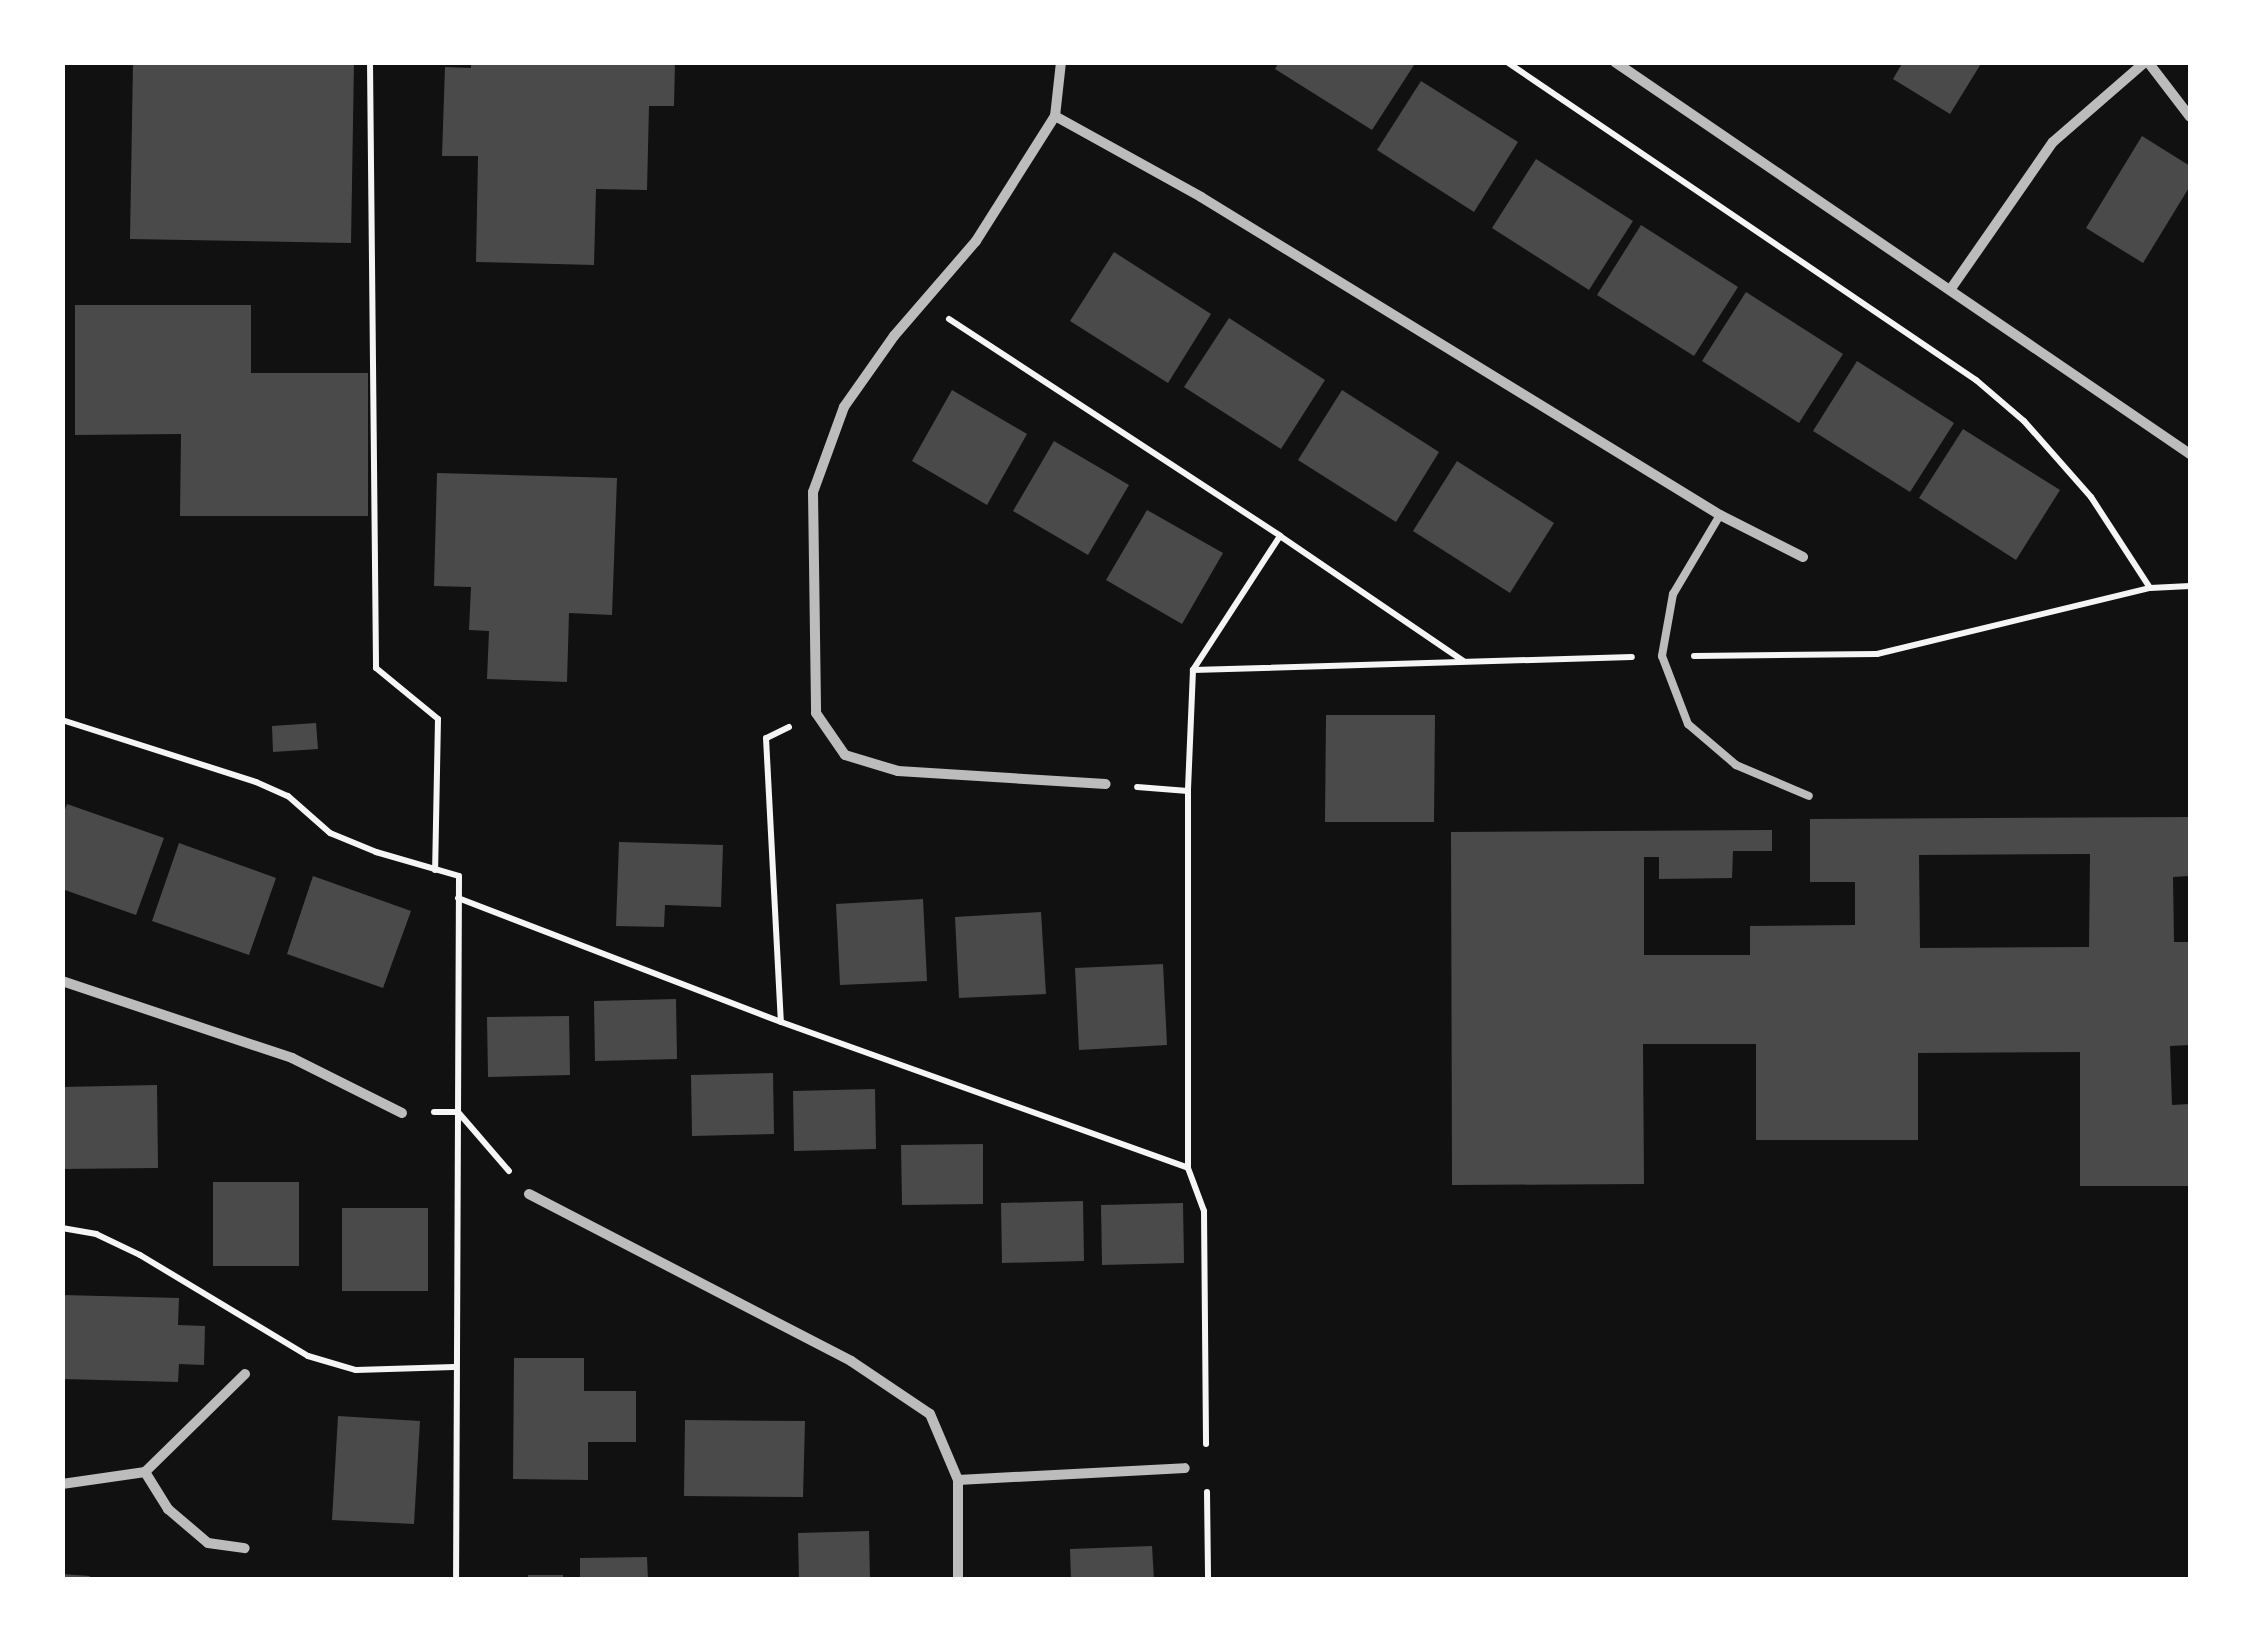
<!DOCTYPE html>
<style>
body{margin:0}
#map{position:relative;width:2253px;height:1642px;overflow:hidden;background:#111;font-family:Karla,sans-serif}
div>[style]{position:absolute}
.building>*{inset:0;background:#4a4a4a}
.path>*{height:6px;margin:-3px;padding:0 3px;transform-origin:3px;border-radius:3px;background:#f5f5f5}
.service>*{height:8px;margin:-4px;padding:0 4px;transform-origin:4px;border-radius:4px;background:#bcbcbc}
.minor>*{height:10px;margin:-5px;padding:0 5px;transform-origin:5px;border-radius:5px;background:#bcbcbc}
span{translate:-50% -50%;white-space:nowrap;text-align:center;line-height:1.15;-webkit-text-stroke:8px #fff;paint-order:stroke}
.frame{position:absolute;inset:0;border:65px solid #fff;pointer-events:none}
</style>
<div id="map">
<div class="building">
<div style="clip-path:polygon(133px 62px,354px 62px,351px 243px,130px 239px)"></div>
<div style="clip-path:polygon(471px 62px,675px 62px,674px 106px,649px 106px,647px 190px,596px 189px,594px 265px,476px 262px,478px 156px,442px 156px,445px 67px,471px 68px)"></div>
<div style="clip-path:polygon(1279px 62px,1416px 62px,1372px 130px,1275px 69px)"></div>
<div style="clip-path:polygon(1903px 62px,1982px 62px,1950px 114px,1893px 79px)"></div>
<div style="clip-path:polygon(1421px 81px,1518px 142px,1474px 212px,1377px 150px)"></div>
<div style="clip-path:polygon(2142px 136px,2190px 166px,2190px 186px,2143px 263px,2086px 228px)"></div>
<div style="clip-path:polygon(1536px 159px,1633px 221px,1589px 290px,1492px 228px)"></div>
<div style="clip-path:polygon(1641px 225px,1738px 287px,1694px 356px,1597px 295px)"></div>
<div style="clip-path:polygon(1114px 252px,1211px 314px,1168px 383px,1070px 321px)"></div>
<div style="clip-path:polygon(1746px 292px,1843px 354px,1799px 423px,1702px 361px)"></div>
<div style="clip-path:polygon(75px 305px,251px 305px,251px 373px,368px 373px,368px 516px,180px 516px,181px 434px,75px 435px)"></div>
<div style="clip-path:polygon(1229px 318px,1325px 380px,1281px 449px,1184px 387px)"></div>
<div style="clip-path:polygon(1857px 361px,1954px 423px,1910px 492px,1813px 431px)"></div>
<div style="clip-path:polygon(952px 390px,1027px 434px,987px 505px,912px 461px)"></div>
<div style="clip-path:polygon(1342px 390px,1439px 452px,1396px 522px,1298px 460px)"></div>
<div style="clip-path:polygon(1963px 429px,2060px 490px,2016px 560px,1919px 498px)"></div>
<div style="clip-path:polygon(1054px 441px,1129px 485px,1088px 555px,1013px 511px)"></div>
<div style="clip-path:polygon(1457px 461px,1554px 523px,1510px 593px,1413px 531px)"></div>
<div style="clip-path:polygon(437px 473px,617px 478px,612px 615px,569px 613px,567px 682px,487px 679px,489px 631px,469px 630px,471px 587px,434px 586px)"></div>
<div style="clip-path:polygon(1147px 510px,1223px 553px,1182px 624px,1106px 580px)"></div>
<div style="clip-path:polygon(1326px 715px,1435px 715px,1434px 822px,1325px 822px)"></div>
<div style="clip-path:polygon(316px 723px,318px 749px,273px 752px,272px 726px)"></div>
<div style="clip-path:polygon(67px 804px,164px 838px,136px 915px,62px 889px,62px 818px)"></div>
<div style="clip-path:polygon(evenodd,2190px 817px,2190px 876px,2173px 877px,2174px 942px,2190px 942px,2190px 1045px,2170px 1046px,2172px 1105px,2190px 1104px,2190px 1186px,2080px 1186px,2080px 1052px,1918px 1053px,1918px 1140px,1756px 1140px,1756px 1044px,1643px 1044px,1644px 1184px,1452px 1185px,1451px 832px,1772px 830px,1772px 851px,1733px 851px,1732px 878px,1659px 879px,1659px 857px,1644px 857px,1644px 955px,1750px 955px,1750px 926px,1855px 925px,1855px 882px,1810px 882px,1810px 819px,2190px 817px,2090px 854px,2089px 947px,1920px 948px,1919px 855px,2090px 854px)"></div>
<div style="clip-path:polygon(619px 842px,723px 845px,721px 907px,665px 905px,664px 927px,616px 926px)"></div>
<div style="clip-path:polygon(179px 843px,276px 878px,249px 955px,152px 921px)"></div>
<div style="clip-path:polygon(313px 876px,411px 911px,383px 988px,287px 954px)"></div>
<div style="clip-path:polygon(923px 899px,927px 981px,840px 985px,836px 904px)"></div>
<div style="clip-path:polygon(1041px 912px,1046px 994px,959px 998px,955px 917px)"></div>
<div style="clip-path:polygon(1163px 964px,1167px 1045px,1079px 1050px,1075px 968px)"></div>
<div style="clip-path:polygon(676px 999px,677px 1059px,595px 1061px,594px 1001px)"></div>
<div style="clip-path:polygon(569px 1016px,570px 1075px,488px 1077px,487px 1017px)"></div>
<div style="clip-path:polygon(773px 1073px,774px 1134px,692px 1136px,691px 1075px)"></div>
<div style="clip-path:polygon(157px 1085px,158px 1168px,62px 1169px,62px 1087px)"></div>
<div style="clip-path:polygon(875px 1089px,876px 1149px,794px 1151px,793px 1091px)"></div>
<div style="clip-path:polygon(983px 1144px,983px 1204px,902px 1205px,901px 1145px)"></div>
<div style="clip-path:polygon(213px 1182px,299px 1182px,299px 1266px,213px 1266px)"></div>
<div style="clip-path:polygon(1083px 1201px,1084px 1261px,1002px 1263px,1001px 1203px)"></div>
<div style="clip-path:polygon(1183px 1203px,1184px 1263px,1102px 1265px,1101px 1205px)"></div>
<div style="clip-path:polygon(342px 1208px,428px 1208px,428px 1291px,342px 1291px)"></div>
<div style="clip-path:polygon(62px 1295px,179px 1298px,178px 1325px,205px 1326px,204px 1365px,179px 1364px,178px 1382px,62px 1379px)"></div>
<div style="clip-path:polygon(514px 1358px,584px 1358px,584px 1391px,636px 1391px,636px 1442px,588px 1442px,588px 1480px,513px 1479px)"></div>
<div style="clip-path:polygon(338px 1416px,420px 1421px,414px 1524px,332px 1520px)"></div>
<div style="clip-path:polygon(685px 1420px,805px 1421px,803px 1497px,684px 1496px)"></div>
<div style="clip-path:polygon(869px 1531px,870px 1580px,799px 1580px,798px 1533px)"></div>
<div style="clip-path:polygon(1152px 1546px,1154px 1580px,1071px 1580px,1070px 1549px)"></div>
<div style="clip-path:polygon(647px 1557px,648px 1580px,580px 1580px,580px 1558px)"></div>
<div style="clip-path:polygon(62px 1574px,90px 1576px,90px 1580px,62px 1580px)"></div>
<div style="clip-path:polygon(528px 1575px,563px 1575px,563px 1580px,528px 1580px)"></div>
</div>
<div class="path">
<div style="left:370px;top:62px;width:606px;rotate:89.43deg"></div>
<div style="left:376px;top:668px;width:80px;rotate:39.4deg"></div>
<div style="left:438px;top:719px;width:151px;rotate:91.1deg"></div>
<div style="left:1507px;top:62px;width:567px;rotate:34.14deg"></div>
<div style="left:1976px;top:380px;width:63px;rotate:40.5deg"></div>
<div style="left:2024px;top:421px;width:101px;rotate:48.6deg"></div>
<div style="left:2091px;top:497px;width:108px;rotate:57deg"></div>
<div style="left:949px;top:319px;width:396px;rotate:33.2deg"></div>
<div style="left:1280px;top:536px;width:160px;rotate:123deg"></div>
<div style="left:1193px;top:670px;width:121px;rotate:92.4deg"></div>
<div style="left:1188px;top:791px;width:51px;rotate:-175.5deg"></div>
<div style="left:1280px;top:536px;width:222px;rotate:34.3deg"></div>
<div style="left:1694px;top:656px;width:183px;rotate:-0.6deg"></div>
<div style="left:1877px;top:654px;width:281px;rotate:-13.6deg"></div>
<div style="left:2150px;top:588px;width:40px;rotate:-2.9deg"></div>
<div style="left:1193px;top:670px;width:439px;rotate:-1.7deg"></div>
<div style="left:62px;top:720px;width:204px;rotate:17.7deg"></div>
<div style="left:256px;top:782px;width:35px;rotate:24deg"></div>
<div style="left:288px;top:796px;width:56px;rotate:41.4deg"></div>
<div style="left:330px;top:833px;width:50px;rotate:22.4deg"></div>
<div style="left:376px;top:852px;width:86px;rotate:16.1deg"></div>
<div style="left:459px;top:876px;width:704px;rotate:90.24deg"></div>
<div style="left:789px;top:727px;width:25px;rotate:154deg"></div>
<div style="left:766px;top:738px;width:284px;rotate:87deg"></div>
<div style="left:781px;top:1022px;width:432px;rotate:19.7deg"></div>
<div style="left:1188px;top:1168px;width:377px;rotate:-90deg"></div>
<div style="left:458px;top:898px;width:346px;rotate:21deg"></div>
<div style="left:434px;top:1112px;width:24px"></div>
<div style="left:458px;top:1112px;width:78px;rotate:49.2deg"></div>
<div style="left:1188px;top:1168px;width:46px;rotate:69.6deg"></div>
<div style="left:1204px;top:1211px;width:233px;rotate:89.5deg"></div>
<div style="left:62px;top:1228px;width:35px;rotate:10deg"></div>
<div style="left:96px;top:1234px;width:49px;rotate:25.5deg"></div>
<div style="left:140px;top:1255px;width:196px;rotate:31deg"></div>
<div style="left:308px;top:1356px;width:50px;rotate:16.3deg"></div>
<div style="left:356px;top:1370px;width:98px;rotate:-1.8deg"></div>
<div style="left:1207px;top:1492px;width:88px;rotate:89.3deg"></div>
</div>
<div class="service">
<div style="left:1720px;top:515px;width:92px;rotate:120.7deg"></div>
<div style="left:1673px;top:594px;width:63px;rotate:100.1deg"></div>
<div style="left:1662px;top:656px;width:73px;rotate:69.1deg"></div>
<div style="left:1688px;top:724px;width:63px;rotate:40.5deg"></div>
<div style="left:1736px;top:765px;width:79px;rotate:23deg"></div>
</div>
<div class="minor">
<div style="left:1061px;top:62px;width:54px;rotate:96.3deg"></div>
<div style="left:1055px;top:116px;width:148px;rotate:122.3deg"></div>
<div style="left:976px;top:241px;width:125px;rotate:130.8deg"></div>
<div style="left:894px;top:336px;width:87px;rotate:125.2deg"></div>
<div style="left:844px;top:407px;width:90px;rotate:110deg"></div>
<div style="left:813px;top:492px;width:221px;rotate:89.2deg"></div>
<div style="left:816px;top:713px;width:51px;rotate:55.4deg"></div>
<div style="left:845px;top:755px;width:55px;rotate:16.8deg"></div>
<div style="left:898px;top:771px;width:208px;rotate:3.6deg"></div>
<div style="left:1615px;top:62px;width:696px;rotate:34.28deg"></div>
<div style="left:2148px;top:62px;width:69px;rotate:52.6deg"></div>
<div style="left:1055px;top:116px;width:167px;rotate:29deg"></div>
<div style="left:1201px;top:197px;width:609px;rotate:31.5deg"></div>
<div style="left:1720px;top:515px;width:93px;rotate:26.8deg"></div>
<div style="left:1950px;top:290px;width:180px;rotate:-55.2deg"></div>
<div style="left:2053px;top:142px;width:122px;rotate:-41deg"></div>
<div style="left:62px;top:981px;width:243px;rotate:18.5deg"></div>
<div style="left:292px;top:1058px;width:123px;rotate:26.6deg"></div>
<div style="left:529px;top:1194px;width:363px;rotate:27.4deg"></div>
<div style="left:851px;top:1361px;width:95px;rotate:33.9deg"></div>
<div style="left:930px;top:1414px;width:72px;rotate:67deg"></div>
<div style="left:958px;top:1480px;width:100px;rotate:90deg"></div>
<div style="left:145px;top:1472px;width:44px;rotate:58.1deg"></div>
<div style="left:168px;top:1509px;width:52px;rotate:40.4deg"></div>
<div style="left:208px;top:1543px;width:37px;rotate:8deg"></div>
<div style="left:958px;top:1480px;width:227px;rotate:-3deg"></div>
<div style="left:62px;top:1484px;width:84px;rotate:-8.2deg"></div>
<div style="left:145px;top:1472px;width:140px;rotate:-44.4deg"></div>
</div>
<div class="frame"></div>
</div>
